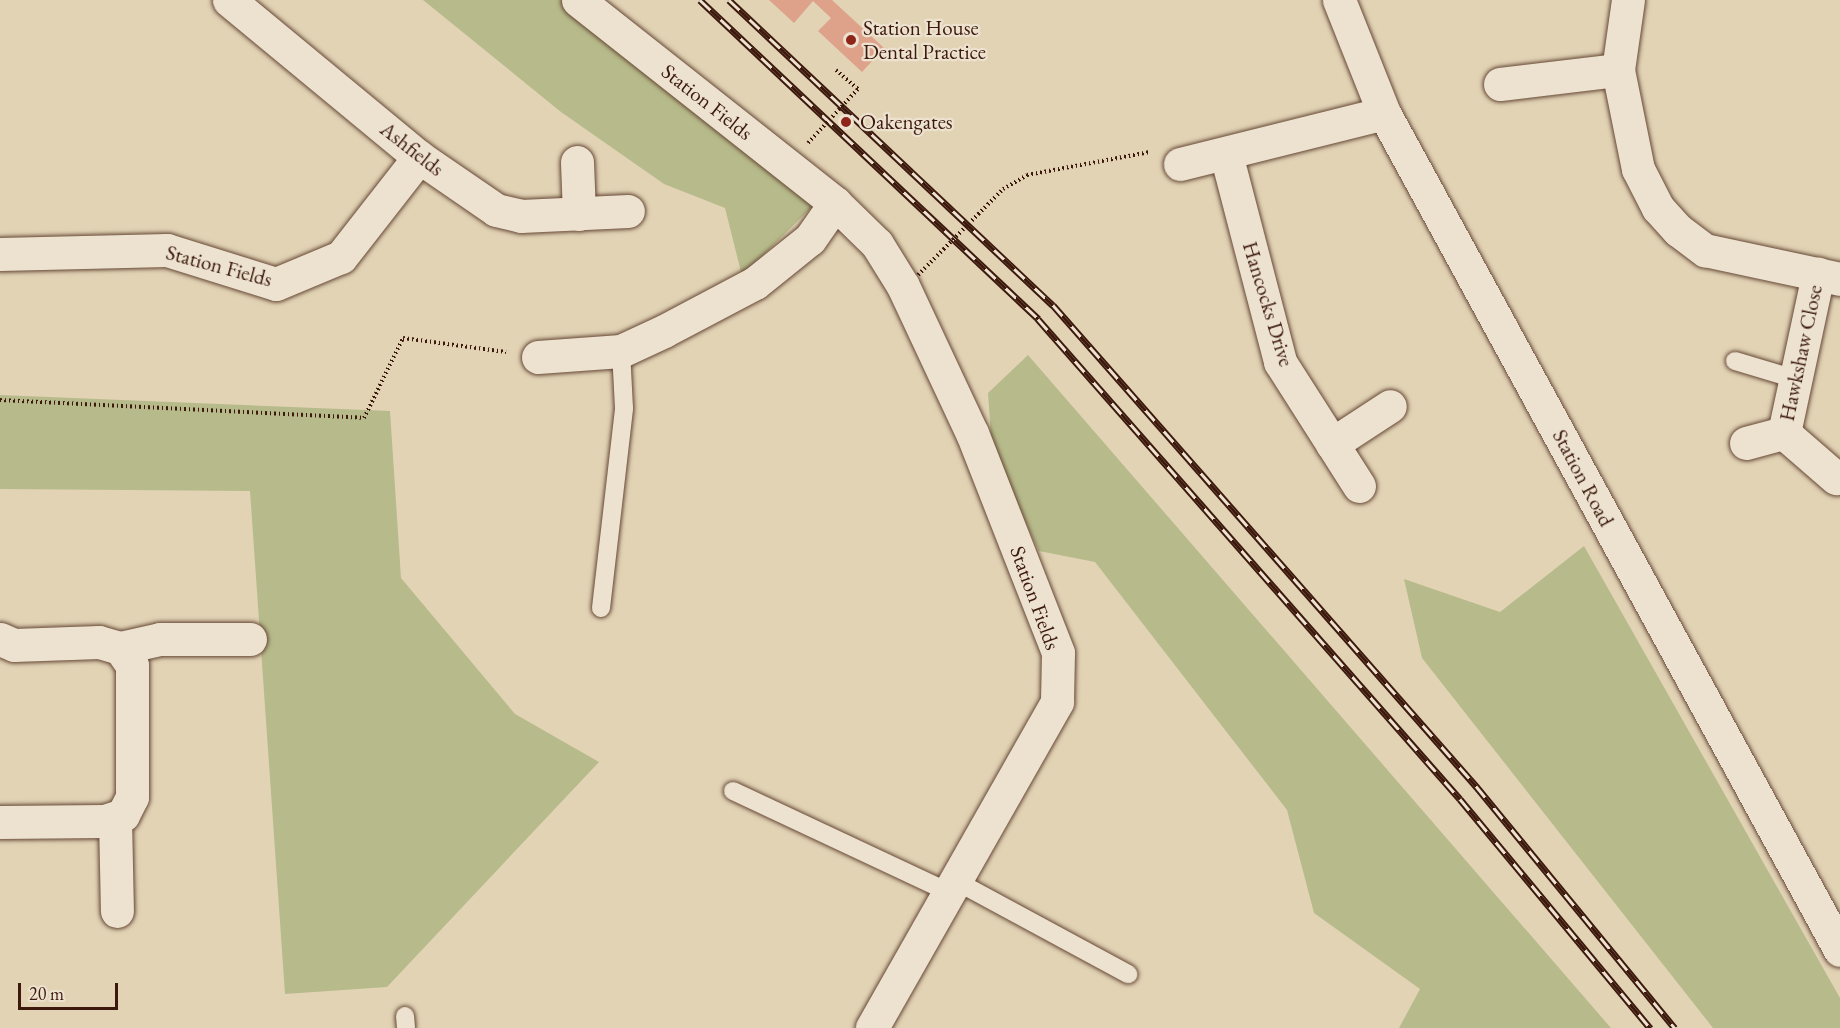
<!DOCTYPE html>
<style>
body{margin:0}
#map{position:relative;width:1840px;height:1028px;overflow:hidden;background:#e2d3b5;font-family:"EB Garamond",serif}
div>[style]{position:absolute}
.green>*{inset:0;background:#b7bb8b}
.building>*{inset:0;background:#dea18a}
.path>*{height:4px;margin-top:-2px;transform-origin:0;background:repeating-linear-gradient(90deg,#3c190c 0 1.5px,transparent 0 4.5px)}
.roads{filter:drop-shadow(0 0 2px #664836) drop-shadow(0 0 2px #664836)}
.service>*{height:18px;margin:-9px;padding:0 9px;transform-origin:9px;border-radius:9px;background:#ece2cf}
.minor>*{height:33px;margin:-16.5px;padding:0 16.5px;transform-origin:16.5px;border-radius:16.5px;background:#ece2cf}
.rail>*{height:7px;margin-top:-3.5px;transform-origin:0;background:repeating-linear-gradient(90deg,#ece2cf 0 14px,#3c190c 0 28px);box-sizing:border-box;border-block:2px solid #3c190c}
.path-bridge>*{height:4px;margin-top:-2px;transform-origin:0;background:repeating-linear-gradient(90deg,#3c190c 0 1.5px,transparent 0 4.5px)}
.dots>*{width:16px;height:16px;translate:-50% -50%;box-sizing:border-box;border:3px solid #ece2cf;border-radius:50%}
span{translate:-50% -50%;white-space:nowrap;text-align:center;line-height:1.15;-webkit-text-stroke:4.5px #ece2cf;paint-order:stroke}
.poi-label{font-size:21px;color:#3c190c}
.left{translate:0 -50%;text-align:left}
.street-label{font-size:21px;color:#3c190c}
.scale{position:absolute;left:18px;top:983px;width:100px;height:27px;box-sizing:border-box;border:3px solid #3c190c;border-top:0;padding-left:8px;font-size:18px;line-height:21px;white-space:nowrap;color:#3c190c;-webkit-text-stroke:4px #ece2cf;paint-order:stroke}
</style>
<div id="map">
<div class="green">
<div style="clip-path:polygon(423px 0,560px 0,816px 203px,742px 276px,725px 208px,664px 184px,561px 112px)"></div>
<div style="clip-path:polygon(1028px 355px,1611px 1028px,1399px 1028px,1420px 989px,1314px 913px,1287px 810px,1095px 562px,1039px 551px,992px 450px,988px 393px)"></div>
<div style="clip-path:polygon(0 395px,390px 411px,401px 578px,515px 714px,599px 762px,387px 987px,285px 994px,250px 491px,0 489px)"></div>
<div style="clip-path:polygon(1584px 546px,1840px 998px,1840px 1028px,1713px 1028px,1422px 658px,1404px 579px,1500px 612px)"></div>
</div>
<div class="building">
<div style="clip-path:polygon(769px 0,832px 0,884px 48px,862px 72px,818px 31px,831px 18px,813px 1px,794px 23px)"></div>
</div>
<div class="path">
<div style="left:836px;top:70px;width:29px;rotate:41deg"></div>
<div style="left:1003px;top:189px;width:28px;rotate:-30deg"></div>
<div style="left:1027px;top:175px;width:125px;rotate:-10.6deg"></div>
<div style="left:0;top:400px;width:364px;rotate:2.8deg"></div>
<div style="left:364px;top:418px;width:89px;rotate:-64deg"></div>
<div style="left:403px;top:338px;width:104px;rotate:7.7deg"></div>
</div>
<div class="roads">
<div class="service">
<div style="left:1735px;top:361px;width:63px;rotate:16.7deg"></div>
<div style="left:601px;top:608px;width:201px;rotate:-83.4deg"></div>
<div style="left:624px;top:408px;width:57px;rotate:-93deg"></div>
<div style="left:733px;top:791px;width:238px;rotate:25.1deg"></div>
<div style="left:956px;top:881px;width:196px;rotate:28.4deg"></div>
<div style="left:405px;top:1016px;width:12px;rotate:85deg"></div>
</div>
<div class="minor">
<div style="left:229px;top:0;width:246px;rotate:39.6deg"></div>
<div style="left:419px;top:157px;width:93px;rotate:34.5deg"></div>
<div style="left:496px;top:210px;width:26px;rotate:13deg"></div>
<div style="left:521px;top:216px;width:107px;rotate:-2.7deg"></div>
<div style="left:578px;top:0;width:328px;rotate:38.3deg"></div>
<div style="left:835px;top:203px;width:59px;rotate:44.3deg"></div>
<div style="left:877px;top:244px;width:49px;rotate:58.2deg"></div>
<div style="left:903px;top:286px;width:162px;rotate:64.9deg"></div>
<div style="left:972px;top:433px;width:236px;rotate:68.6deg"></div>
<div style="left:1058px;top:653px;width:49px;rotate:91.2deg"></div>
<div style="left:1057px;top:702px;width:375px;rotate:119.6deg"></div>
<div style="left:1339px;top:0;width:122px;rotate:68.3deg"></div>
<div style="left:1384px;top:113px;width:953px;rotate:61.42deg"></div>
<div style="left:1618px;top:70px;width:101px;rotate:78.6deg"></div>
<div style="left:1638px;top:169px;width:44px;rotate:62.9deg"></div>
<div style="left:1658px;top:208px;width:30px;rotate:48deg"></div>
<div style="left:1678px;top:230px;width:34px;rotate:37deg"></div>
<div style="left:1705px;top:250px;width:138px;rotate:12.1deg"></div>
<div style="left:1500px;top:84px;width:119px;rotate:-6.8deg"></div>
<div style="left:1618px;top:70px;width:71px;rotate:-81.9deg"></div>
<div style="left:1226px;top:154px;width:215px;rotate:75.4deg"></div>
<div style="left:1280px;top:362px;width:147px;rotate:57.5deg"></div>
<div style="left:577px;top:162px;width:52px;rotate:87.8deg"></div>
<div style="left:1180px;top:164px;width:210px;rotate:-14deg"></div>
<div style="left:0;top:254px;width:167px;rotate:-1.4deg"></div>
<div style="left:167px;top:250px;width:114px;rotate:17.3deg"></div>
<div style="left:276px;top:284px;width:70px;rotate:-22.6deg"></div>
<div style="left:341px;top:257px;width:127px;rotate:-52deg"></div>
<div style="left:538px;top:357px;width:83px;rotate:-4.1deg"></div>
<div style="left:621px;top:351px;width:47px;rotate:-24.9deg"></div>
<div style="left:664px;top:331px;width:103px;rotate:-27.8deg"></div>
<div style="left:755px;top:283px;width:70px;rotate:-38.7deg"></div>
<div style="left:810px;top:239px;width:44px;rotate:-55.2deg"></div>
<div style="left:1784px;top:433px;width:163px;rotate:-77.9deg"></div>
<div style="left:1746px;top:443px;width:39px;rotate:-15deg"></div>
<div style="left:1784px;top:433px;width:69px;rotate:40.9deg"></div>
<div style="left:1332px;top:444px;width:69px;rotate:-33.2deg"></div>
<div style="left:0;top:639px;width:15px;rotate:23deg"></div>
<div style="left:14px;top:645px;width:85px;rotate:-2deg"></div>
<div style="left:99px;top:642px;width:22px;rotate:16deg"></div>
<div style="left:120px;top:648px;width:21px;rotate:55deg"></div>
<div style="left:132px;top:665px;width:132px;rotate:90deg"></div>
<div style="left:132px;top:797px;width:20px;rotate:117deg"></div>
<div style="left:123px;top:815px;width:20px;rotate:162deg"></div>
<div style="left:104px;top:821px;width:104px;rotate:179.4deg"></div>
<div style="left:120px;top:648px;width:41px;rotate:-12.7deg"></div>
<div style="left:160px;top:639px;width:90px"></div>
<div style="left:115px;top:818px;width:93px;rotate:88.8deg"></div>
</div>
</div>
<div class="rail">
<div style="left:700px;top:0;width:465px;rotate:43.3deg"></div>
<div style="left:1038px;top:319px;width:639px;rotate:48.68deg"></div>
<div style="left:1460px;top:799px;width:298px;rotate:50.3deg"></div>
<div style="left:729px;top:0;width:445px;rotate:43.3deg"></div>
<div style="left:1053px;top:305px;width:641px;rotate:48.67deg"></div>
<div style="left:1476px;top:786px;width:313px;rotate:50.6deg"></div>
</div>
<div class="path-bridge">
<div style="left:808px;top:143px;width:74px;rotate:-47.2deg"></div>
<div style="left:918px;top:275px;width:121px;rotate:-45.3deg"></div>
</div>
<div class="dots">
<div style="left:851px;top:40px;background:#8f2418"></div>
<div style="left:846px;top:122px;background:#8f2418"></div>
</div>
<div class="poi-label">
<span class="left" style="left:863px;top:40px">Station House<br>Dental Practice</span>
<span class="left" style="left:860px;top:122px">Oakengates</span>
</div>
<div class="street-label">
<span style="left:707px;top:102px;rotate:38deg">Station Fields</span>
<span style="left:412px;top:149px;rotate:38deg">Ashfields</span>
<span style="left:219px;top:266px;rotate:15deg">Station Fields</span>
<span style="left:1268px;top:304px;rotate:73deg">Hancocks Drive</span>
<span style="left:1801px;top:353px;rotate:-78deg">Hawkshaw Close</span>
<span style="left:1583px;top:478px;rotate:62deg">Station Road</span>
<span style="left:1035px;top:598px;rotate:70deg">Station Fields</span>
</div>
<div class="scale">20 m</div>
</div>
